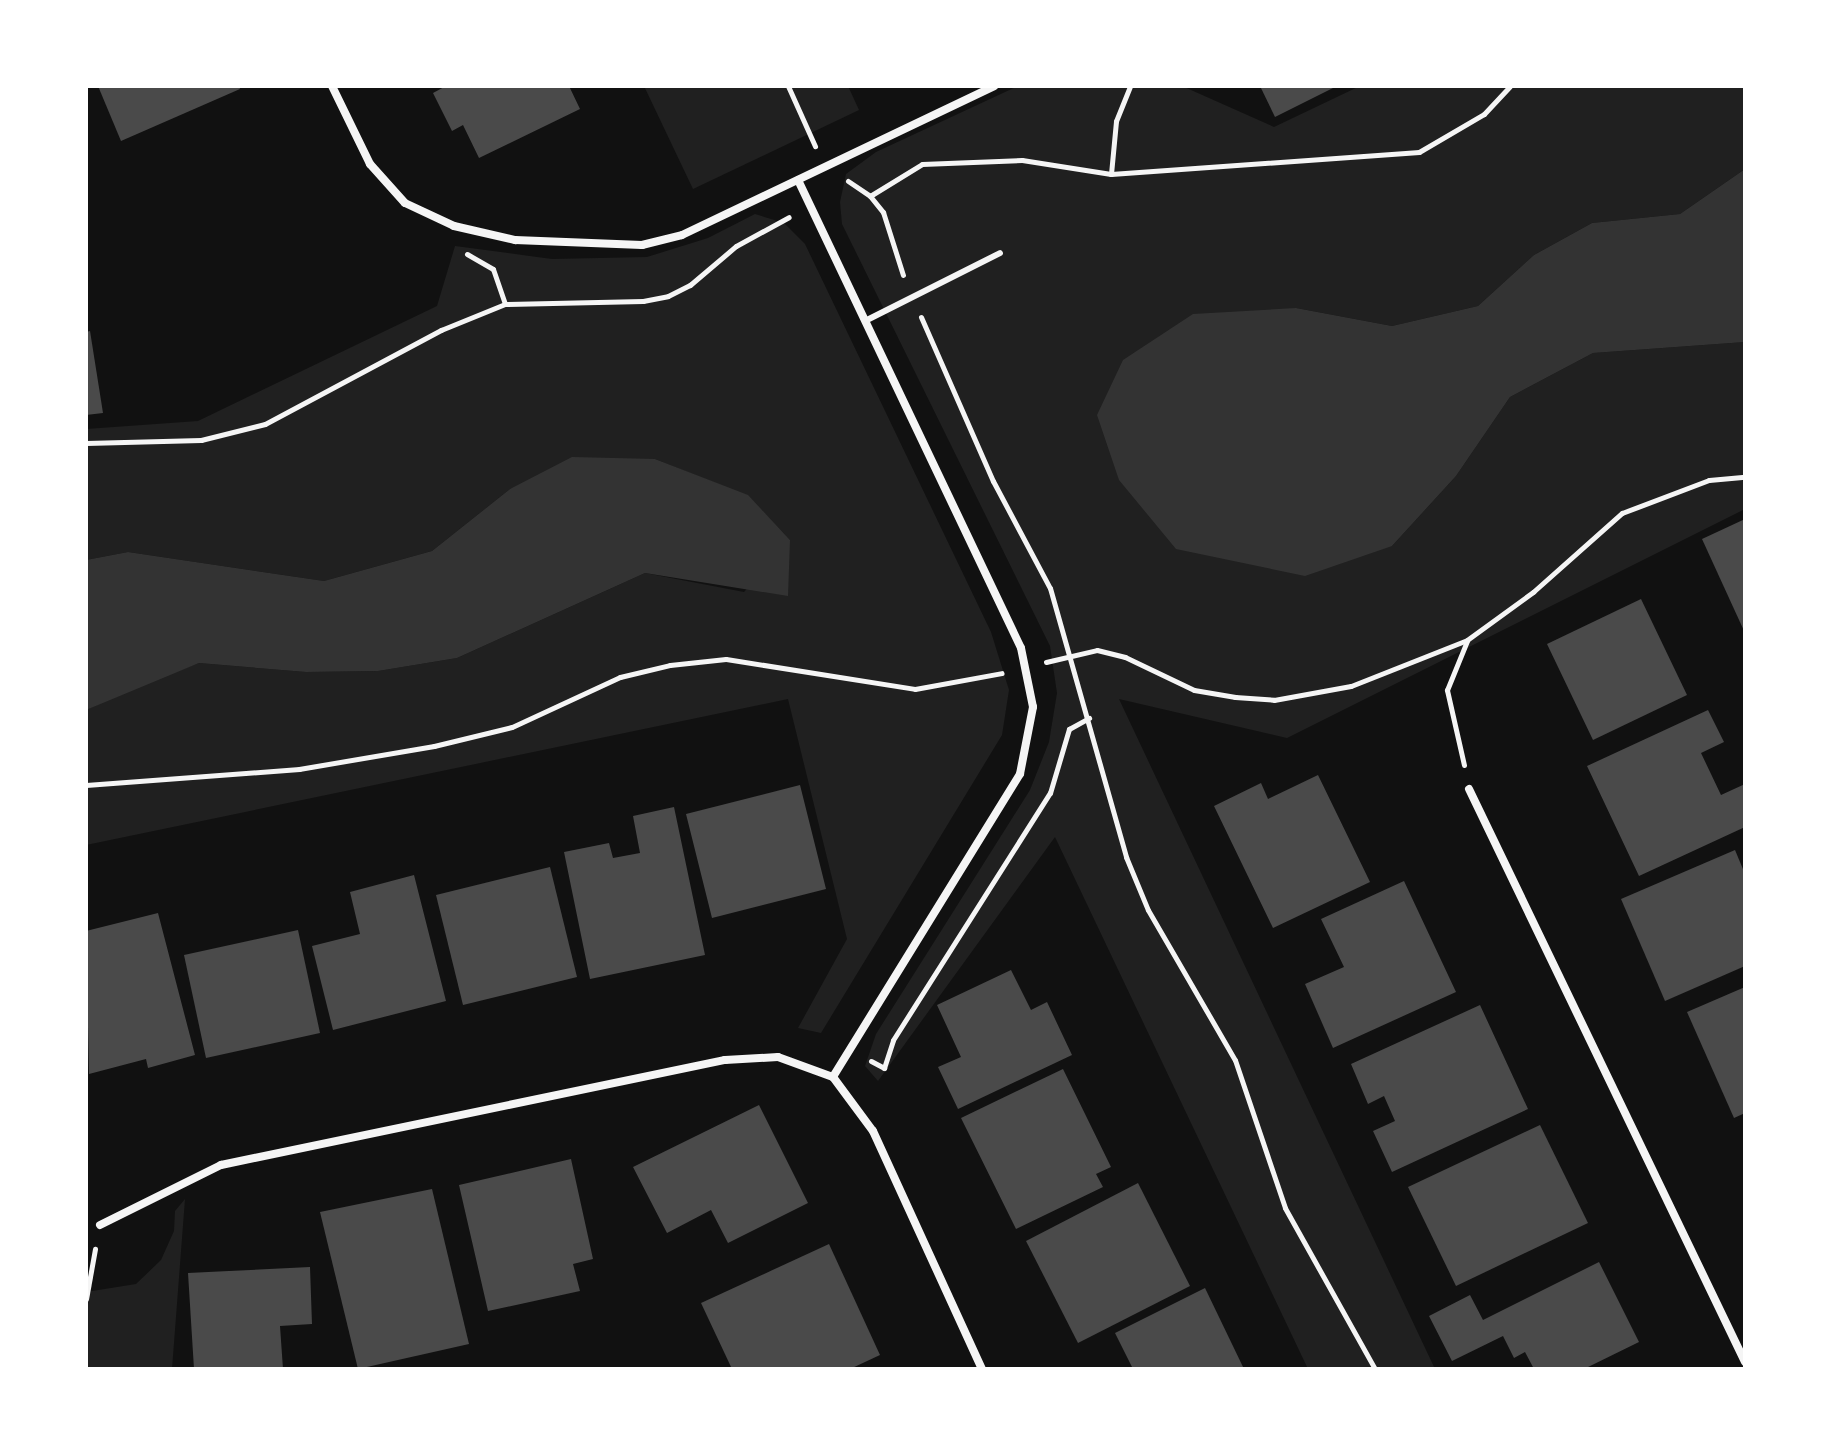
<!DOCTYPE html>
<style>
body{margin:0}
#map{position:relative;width:1831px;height:1455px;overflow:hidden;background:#111;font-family:Lato,sans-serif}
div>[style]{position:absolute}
.green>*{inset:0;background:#202020}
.water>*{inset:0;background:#333}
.building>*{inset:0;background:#4a4a4a}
.path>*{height:5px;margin:-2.5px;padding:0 2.5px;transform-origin:2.5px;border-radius:2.5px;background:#f5f5f5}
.service>*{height:6px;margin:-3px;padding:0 3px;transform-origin:3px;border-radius:3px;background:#f5f5f5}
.minor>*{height:8px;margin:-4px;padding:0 4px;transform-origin:4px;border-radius:4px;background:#f5f5f5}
span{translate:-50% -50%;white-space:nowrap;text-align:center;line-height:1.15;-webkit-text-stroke:8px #fff;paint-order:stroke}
.frame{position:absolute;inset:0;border:88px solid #fff;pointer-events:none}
</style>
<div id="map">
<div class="green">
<div style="clip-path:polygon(644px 86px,848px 86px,859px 110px,693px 189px)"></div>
<div style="clip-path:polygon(1018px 86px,1182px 86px,1274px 127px,1360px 86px,1745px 86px,1745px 169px,1680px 214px,1592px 223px,1534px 255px,1478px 306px,1392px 326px,1296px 308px,1392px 546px,1456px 476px,1510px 397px,1593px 353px,1745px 342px,1745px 509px,1287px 738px,1119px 699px,1435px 1369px,1308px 1369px,1055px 837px,878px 1081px,865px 1066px,876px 1034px,1030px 790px,1049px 742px,1057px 693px,1050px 646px,842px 224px,840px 202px,846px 174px,876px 152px)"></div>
<div style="clip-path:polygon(755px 214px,784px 223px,805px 244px,991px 632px,1009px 690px,1002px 735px,821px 1033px,798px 1028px,847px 939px,788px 699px,86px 845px,86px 710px,135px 687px,199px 663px,306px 672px,378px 671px,457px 658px,645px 573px,744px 592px,790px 540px,748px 496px,655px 459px,510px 489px,432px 551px,324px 581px,128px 552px,86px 560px,86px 429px,198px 421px,437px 306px,455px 246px,552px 259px,647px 257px,708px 238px)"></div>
<div style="clip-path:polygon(185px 1199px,172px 1369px,86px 1369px,86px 1292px,136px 1284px,161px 1260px,174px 1231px,175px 1211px)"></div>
</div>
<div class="water">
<div style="clip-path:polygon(1745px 169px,1745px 342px,1593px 353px,1510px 397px,1456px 476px,1392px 546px,1305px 576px,1176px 549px,1119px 480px,1097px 415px,1123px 360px,1193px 314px,1296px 308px,1392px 326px,1478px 306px,1534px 255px,1592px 223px,1680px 214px)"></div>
<div style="clip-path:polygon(572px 457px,655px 459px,748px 495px,790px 540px,788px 596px,645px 573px,457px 658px,378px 671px,306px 672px,199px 663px,86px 710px,86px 560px,128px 552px,324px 581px,432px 551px,510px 489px)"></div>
</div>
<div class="building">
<div style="clip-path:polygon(98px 86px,239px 86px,240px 89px,121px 141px)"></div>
<div style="clip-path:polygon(446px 86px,569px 86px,580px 109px,479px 158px,463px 125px,452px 131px,433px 93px)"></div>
<div style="clip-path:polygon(1260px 86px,1337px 86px,1275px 117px)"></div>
<div style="clip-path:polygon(90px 331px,103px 413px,86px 415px,86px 332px)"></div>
<div style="clip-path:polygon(1745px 519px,1745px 633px,1702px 539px)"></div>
<div style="clip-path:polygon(1641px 599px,1687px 695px,1593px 740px,1547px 644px)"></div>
<div style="clip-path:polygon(1708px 710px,1724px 742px,1701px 753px,1721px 795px,1745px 784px,1745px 827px,1639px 876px,1587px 766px)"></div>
<div style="clip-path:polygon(1318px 775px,1370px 882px,1273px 928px,1214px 806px,1261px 783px,1268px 799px)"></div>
<div style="clip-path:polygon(800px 785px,826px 889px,712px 918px,686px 814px)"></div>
<div style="clip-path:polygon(674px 807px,705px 955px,590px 979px,564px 852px,609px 843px,613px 858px,640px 853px,633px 816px)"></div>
<div style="clip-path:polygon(1735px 850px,1745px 874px,1745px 966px,1665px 1001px,1621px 899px)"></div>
<div style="clip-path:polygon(550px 867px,577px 977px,463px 1005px,436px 895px)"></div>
<div style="clip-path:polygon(414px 875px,446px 1001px,333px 1030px,312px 946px,360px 934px,350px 892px)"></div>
<div style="clip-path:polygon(1404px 881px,1456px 992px,1333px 1048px,1305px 984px,1344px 967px,1321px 919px)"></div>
<div style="clip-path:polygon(158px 913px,195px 1055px,148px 1068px,146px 1059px,89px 1074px,86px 931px)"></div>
<div style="clip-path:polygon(298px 930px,320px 1033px,206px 1058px,184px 955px)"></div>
<div style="clip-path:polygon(1011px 970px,1031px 1010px,1047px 1002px,1072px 1055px,958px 1109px,938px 1067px,961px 1057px,937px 1005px)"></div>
<div style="clip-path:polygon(1745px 987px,1745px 1113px,1734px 1118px,1687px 1012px)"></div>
<div style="clip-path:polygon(1480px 1005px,1528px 1109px,1392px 1172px,1373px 1131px,1395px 1121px,1384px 1096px,1368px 1104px,1351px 1064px)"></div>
<div style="clip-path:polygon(1063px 1069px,1111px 1167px,1096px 1174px,1103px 1187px,1016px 1229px,961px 1118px)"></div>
<div style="clip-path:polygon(759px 1105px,808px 1203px,728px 1243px,711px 1210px,667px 1233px,633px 1167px)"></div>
<div style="clip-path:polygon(1540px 1125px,1588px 1223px,1456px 1286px,1408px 1187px)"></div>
<div style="clip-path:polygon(571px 1159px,593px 1259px,573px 1264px,580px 1291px,488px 1311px,459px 1185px)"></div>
<div style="clip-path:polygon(1138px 1183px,1190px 1286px,1078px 1343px,1026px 1241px)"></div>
<div style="clip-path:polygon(432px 1189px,469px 1344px,358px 1369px,320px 1212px)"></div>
<div style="clip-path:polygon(829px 1244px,880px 1355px,850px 1369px,732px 1369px,701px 1303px)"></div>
<div style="clip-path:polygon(1599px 1262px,1639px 1342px,1584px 1369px,1534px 1369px,1525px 1352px,1514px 1358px,1503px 1336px,1452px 1361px,1429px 1316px,1470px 1295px,1483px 1320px)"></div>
<div style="clip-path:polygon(310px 1267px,312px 1324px,280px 1326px,283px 1369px,194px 1369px,188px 1273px)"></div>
<div style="clip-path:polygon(1205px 1288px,1244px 1369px,1133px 1369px,1115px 1333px)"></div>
</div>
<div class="path">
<div style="left:788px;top:86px;width:66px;rotate:65.8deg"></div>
<div style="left:1111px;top:174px;width:53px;rotate:-84.6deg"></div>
<div style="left:1116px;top:121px;width:38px;rotate:-68deg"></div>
<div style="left:848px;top:181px;width:27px;rotate:34deg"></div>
<div style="left:870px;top:196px;width:21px;rotate:51deg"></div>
<div style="left:883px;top:212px;width:66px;rotate:72.4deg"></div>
<div style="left:870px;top:196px;width:61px;rotate:-31.6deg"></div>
<div style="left:922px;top:164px;width:100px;rotate:-2.3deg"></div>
<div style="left:1022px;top:160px;width:90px;rotate:8.9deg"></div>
<div style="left:1111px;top:174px;width:309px;rotate:-4.1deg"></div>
<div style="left:1419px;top:152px;width:75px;rotate:-30.3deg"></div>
<div style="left:1484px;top:114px;width:38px;rotate:-47deg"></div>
<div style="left:467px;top:254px;width:30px;rotate:30deg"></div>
<div style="left:493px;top:269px;width:37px;rotate:71deg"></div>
<div style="left:921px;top:317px;width:179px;rotate:66.3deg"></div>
<div style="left:993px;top:481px;width:121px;rotate:62deg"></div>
<div style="left:1050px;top:588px;width:280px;rotate:74.2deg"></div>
<div style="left:1126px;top:857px;width:57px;rotate:67.5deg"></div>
<div style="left:1148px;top:910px;width:173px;rotate:59.9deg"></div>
<div style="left:1235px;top:1060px;width:156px;rotate:71.3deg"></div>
<div style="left:1285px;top:1208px;width:184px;rotate:60.8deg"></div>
<div style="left:86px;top:443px;width:115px;rotate:-1.5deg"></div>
<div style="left:201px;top:440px;width:66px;rotate:-14deg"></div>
<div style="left:265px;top:424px;width:200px;rotate:-28.1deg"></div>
<div style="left:441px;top:330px;width:69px;rotate:-22.1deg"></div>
<div style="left:505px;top:304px;width:138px;rotate:-1.2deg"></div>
<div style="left:643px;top:301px;width:25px;rotate:-11deg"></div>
<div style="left:668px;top:296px;width:25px;rotate:-27deg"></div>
<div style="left:690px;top:285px;width:60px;rotate:-40.3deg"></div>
<div style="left:736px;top:246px;width:60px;rotate:-28.7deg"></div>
<div style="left:1046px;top:662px;width:52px;rotate:-13.2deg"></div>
<div style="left:1097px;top:650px;width:29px;rotate:14deg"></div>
<div style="left:1125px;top:657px;width:76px;rotate:25.6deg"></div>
<div style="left:1194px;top:690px;width:42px;rotate:9.7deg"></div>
<div style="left:1235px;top:697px;width:39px;rotate:4deg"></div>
<div style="left:1274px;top:700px;width:78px;rotate:-10.3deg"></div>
<div style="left:1351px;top:686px;width:125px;rotate:-21.6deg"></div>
<div style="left:1467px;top:640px;width:82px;rotate:-36deg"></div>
<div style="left:1533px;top:592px;width:119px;rotate:-41.6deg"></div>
<div style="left:1622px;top:513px;width:93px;rotate:-20.8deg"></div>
<div style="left:1709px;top:480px;width:36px;rotate:-5deg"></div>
<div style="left:1464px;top:765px;width:77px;rotate:-102.8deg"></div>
<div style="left:1447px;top:690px;width:53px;rotate:-67.8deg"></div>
<div style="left:86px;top:785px;width:214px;rotate:-4.3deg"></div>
<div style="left:299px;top:769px;width:137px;rotate:-9.7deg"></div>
<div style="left:434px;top:746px;width:80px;rotate:-13.7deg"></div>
<div style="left:512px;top:727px;width:119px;rotate:-24.8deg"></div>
<div style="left:620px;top:677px;width:51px;rotate:-13.5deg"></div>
<div style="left:670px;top:665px;width:56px;rotate:-6.1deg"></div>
<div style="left:726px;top:659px;width:191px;rotate:9deg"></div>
<div style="left:915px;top:689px;width:88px;rotate:-10.4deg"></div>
<div style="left:871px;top:1061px;width:15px;rotate:28deg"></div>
<div style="left:884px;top:1068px;width:29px;rotate:-72deg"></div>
<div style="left:893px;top:1040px;width:293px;rotate:-57.6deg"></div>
<div style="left:1050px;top:793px;width:67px;rotate:-73.5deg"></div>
<div style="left:1069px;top:729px;width:23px;rotate:-29deg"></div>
<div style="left:86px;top:1299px;width:51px;rotate:-79.8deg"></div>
</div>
<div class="service">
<div style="left:865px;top:321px;width:151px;rotate:-26.7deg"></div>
</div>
<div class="minor">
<div style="left:332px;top:86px;width:87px;rotate:64deg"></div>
<div style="left:370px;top:164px;width:52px;rotate:48.1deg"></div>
<div style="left:405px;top:203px;width:54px;rotate:25.1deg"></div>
<div style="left:454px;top:226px;width:63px;rotate:12.9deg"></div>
<div style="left:515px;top:240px;width:127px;rotate:2.3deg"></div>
<div style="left:642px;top:245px;width:41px;rotate:-14deg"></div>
<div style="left:682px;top:235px;width:346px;rotate:-25.5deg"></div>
<div style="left:798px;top:180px;width:518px;rotate:64.52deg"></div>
<div style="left:1021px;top:648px;width:60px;rotate:78.5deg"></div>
<div style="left:1033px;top:707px;width:68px;rotate:101deg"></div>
<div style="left:1020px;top:774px;width:356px;rotate:121.7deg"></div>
<div style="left:1469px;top:789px;width:636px;rotate:64.28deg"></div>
<div style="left:833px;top:1077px;width:67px;rotate:53.5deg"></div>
<div style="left:873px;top:1131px;width:262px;rotate:65.4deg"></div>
<div style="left:100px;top:1225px;width:135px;rotate:-26.4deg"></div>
<div style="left:221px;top:1165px;width:515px;rotate:-11.77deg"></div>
<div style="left:725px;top:1060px;width:53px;rotate:-3.2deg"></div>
<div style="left:778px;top:1057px;width:59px;rotate:20deg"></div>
</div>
<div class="frame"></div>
</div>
